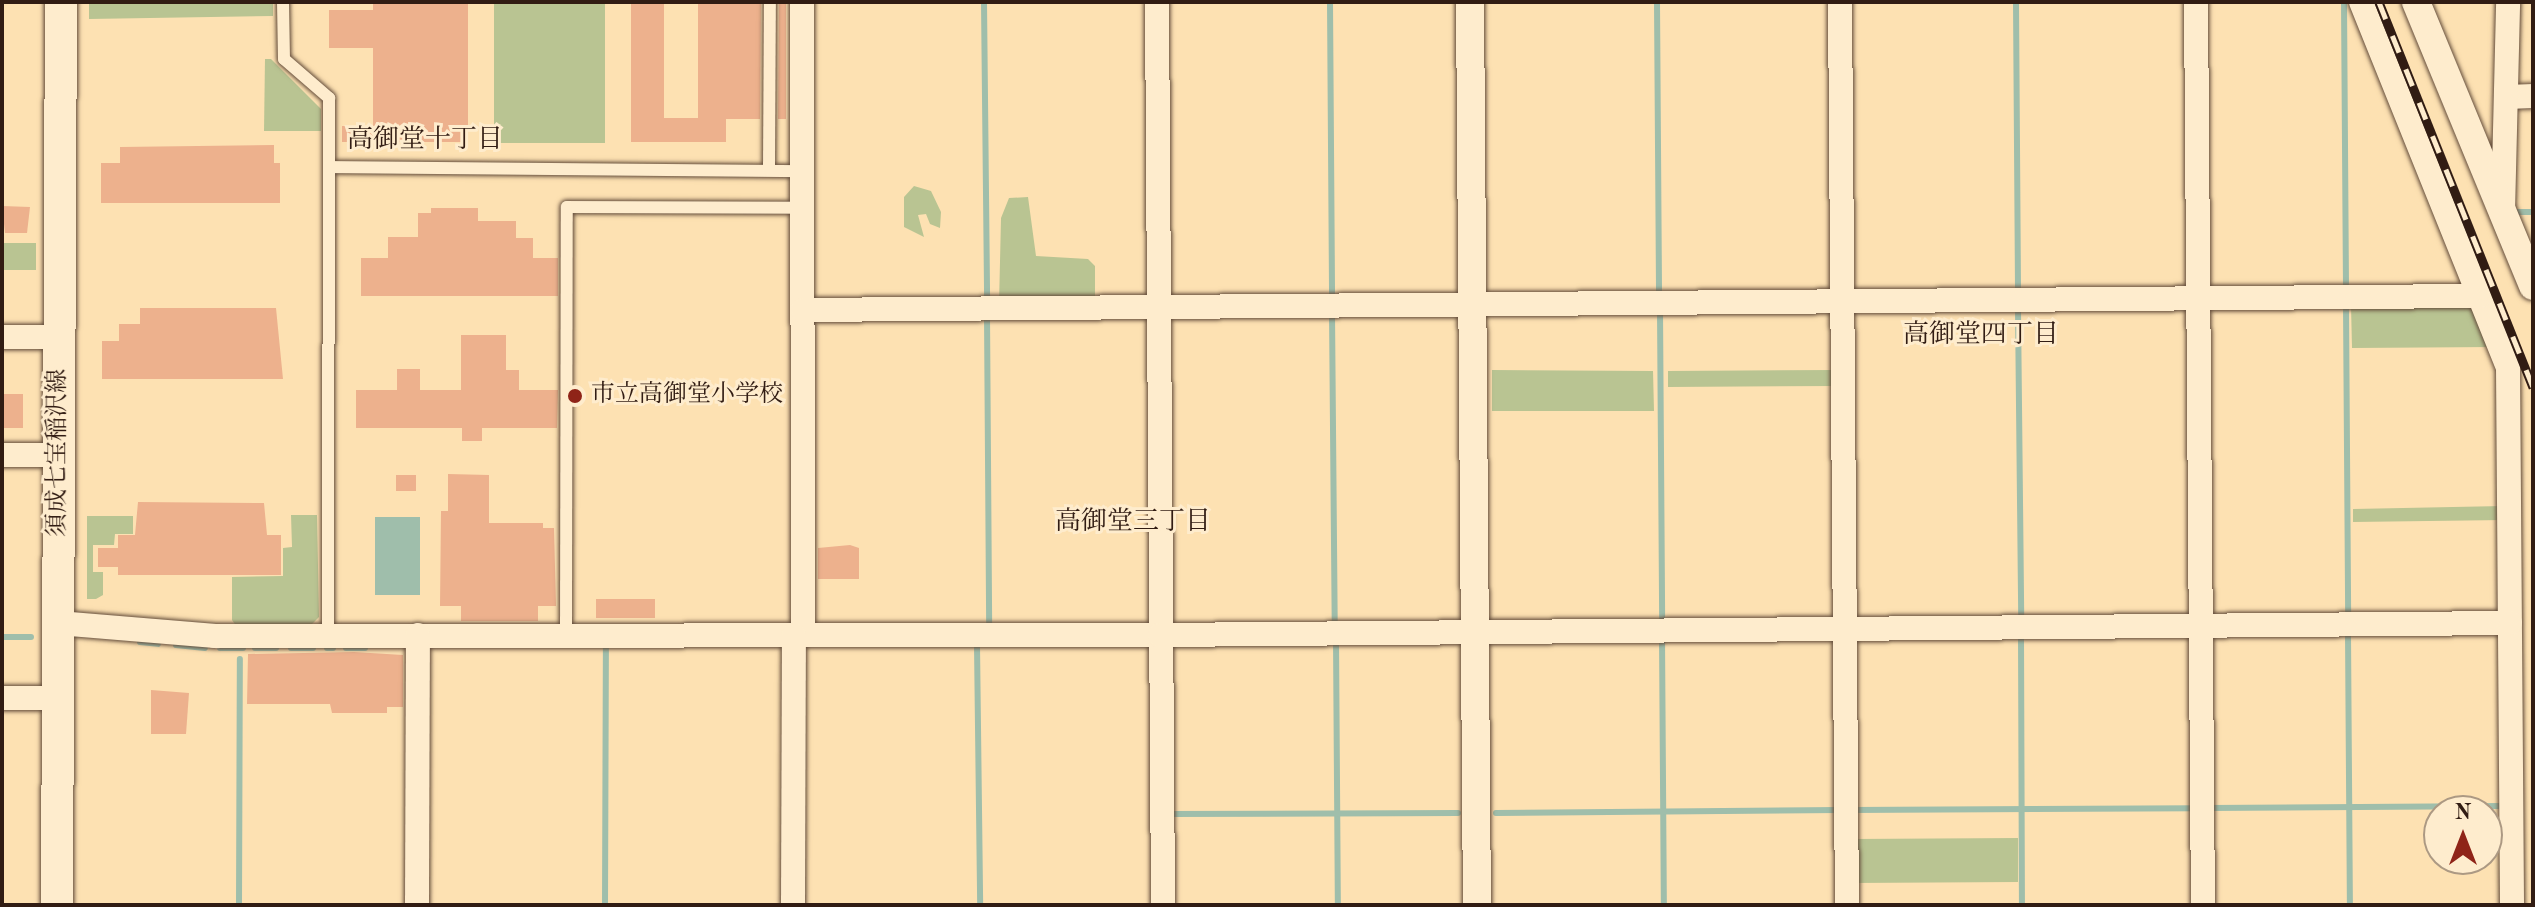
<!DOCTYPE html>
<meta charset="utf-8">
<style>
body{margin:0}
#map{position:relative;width:2535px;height:907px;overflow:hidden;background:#fde1b2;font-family:"Old Standard TT","Noto Serif JP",serif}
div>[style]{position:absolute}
.green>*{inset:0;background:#b9c492}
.water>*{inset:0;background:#9fbeab}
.stream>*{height:6px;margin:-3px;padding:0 3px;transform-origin:3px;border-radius:3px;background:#9fbeab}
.building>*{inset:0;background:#edb18d}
.roads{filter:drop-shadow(0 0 2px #644d3b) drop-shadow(0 0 2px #644d3b)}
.service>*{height:12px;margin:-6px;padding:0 6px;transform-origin:6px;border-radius:6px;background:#feeccd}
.minor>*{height:24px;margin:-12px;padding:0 12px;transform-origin:12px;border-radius:12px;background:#feeccd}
.tertiary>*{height:28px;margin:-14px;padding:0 14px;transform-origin:14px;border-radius:14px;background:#feeccd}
.secondary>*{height:32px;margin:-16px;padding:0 16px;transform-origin:16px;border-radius:16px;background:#feeccd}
.rail>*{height:9px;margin-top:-4.5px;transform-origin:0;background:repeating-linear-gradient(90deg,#feeccd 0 18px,#311c13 0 36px);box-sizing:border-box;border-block:2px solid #311c13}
.dots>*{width:22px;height:22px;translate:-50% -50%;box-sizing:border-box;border:4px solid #feeccd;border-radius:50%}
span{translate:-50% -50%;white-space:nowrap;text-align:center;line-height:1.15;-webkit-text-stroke:6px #feeccd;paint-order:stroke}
.poi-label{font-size:24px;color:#311c13}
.left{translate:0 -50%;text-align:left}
.street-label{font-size:24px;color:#311c13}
.neighbourhood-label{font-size:26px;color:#311c13}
.frame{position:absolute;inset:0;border:4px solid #311c13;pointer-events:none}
.north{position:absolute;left:2423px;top:795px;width:80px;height:80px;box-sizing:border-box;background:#feeccd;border:2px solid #ac9983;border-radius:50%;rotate:0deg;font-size:22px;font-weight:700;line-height:32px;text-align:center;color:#311c13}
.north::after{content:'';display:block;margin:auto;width:28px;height:36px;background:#8f2418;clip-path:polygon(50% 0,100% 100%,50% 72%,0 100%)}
</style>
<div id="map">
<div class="green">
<div style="clip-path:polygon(89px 2px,273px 2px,273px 16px,89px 19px)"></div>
<div style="clip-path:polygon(494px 2px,605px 2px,605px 143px,494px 143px)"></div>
<div style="clip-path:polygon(265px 59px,271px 59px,321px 109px,321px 131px,264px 131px)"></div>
<div style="clip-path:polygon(914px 186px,931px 191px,941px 212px,940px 228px,930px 224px,926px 214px,918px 215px,924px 237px,904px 227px,904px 197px)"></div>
<div style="clip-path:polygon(1028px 197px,1036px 256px,1088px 259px,1095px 266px,1095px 304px,999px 305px,1001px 218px,1009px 198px)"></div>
<div style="clip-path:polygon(2px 243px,36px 243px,36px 270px,2px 270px)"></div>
<div style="clip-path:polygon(2476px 304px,2493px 347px,2352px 348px,2351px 305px)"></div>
<div style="clip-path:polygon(1492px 370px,1653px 371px,1654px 411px,1492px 411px)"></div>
<div style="clip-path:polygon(1837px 370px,1837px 386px,1668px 387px,1668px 371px)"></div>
<div style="clip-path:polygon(2503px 506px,2504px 520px,2353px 522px,2353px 509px)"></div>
<div style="clip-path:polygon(291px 515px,317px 515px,319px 617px,310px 626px,237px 627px,232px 620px,232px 577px,283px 576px,283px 548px,292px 547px)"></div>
<div style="clip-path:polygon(87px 516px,133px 516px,133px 534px,115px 534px,114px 545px,93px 545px,93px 572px,103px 572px,103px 595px,96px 599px,87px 599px)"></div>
<div style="clip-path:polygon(2018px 838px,2018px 882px,1852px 883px,1852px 839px)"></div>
</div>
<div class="water">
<div style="clip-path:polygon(375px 517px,420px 517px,420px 595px,375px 595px)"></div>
</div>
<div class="stream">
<div style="left:984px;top:2px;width:300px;rotate:89.4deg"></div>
<div style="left:1330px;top:2px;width:296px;rotate:89.6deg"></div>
<div style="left:1657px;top:2px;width:296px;rotate:89.6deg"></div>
<div style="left:2016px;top:2px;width:292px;rotate:89.6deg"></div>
<div style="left:2344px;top:2px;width:288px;rotate:89.6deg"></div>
<div style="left:2517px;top:212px;width:16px"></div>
<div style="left:2346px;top:306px;width:312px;rotate:89.6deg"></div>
<div style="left:2018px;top:309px;width:312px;rotate:89.4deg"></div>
<div style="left:1660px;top:310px;width:313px;rotate:89.6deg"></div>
<div style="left:1332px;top:313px;width:313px;rotate:89.5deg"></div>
<div style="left:987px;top:315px;width:312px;rotate:89.6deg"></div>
<div style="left:2348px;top:633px;width:272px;rotate:89.6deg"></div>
<div style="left:2021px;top:636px;width:269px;rotate:89.8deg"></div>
<div style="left:2px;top:637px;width:29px"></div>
<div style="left:1662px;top:638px;width:267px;rotate:89.6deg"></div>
<div style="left:1336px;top:639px;width:266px;rotate:89.6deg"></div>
<div style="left:140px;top:642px;width:18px;rotate:6deg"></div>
<div style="left:176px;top:645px;width:29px;rotate:6deg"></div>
<div style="left:977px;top:645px;width:260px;rotate:89.3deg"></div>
<div style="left:220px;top:648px;width:23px"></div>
<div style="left:255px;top:648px;width:21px"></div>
<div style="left:291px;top:648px;width:22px"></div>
<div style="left:327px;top:648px;width:6px"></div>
<div style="left:346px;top:648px;width:19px"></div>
<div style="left:2208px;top:808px;width:296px;rotate:-0.4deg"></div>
<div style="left:1851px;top:810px;width:344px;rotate:-0.3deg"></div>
<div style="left:1496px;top:813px;width:343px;rotate:-0.5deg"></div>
<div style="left:1168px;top:814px;width:290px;rotate:-0.2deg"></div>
<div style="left:239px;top:905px;width:246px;rotate:-89.8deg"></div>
<div style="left:605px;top:905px;width:258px;rotate:-89.8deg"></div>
</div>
<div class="building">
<div style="clip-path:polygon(373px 2px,468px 2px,468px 142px,342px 142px,342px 126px,373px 126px,373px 48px,329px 48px,329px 10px,373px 10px)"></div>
<div style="clip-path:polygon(631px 2px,664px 2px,664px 118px,698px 118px,698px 2px,761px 4px,760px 119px,726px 119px,726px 142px,631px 142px)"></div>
<div style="clip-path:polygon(779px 4px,786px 4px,786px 119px,778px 119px)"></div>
<div style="clip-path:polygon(274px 145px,274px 163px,280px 163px,280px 203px,101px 203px,101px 163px,120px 163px,120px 147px)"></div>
<div style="clip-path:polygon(2px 206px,30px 207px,27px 233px,5px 233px)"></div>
<div style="clip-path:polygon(431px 208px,478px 208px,478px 221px,516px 221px,516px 238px,533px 238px,533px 258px,558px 258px,558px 296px,361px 296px,361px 258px,388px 258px,388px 237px,418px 237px,418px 213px,431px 213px)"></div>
<div style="clip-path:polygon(140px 308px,276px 308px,283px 379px,102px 379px,102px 341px,119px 341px,119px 324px,140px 324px)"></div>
<div style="clip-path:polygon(461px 335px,506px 335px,506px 370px,519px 370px,519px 390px,558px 390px,557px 428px,482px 428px,482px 441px,462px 441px,462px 428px,356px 428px,356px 390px,397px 390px,397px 369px,420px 369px,420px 390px,461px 390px)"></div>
<div style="clip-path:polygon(2px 394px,23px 394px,23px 428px,2px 428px)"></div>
<div style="clip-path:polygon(448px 474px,489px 475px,489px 523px,543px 523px,543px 528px,554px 528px,556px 606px,538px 606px,538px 621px,461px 621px,461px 606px,440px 606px,441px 511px,448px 511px)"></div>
<div style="clip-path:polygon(396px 475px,416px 475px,416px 491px,396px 491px)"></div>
<div style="clip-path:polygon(138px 502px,264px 503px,267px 535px,281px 535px,281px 575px,118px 575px,118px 567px,98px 567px,98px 548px,118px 548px,118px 535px,135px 535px)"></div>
<div style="clip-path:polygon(850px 545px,859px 548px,859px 579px,818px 579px,818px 548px)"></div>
<div style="clip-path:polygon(596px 599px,655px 599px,655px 618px,596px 618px)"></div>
<div style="clip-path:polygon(354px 652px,403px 655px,403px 707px,387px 707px,387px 713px,332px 713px,330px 704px,247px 704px,248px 654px)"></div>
<div style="clip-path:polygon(151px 690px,189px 693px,186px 734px,151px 734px)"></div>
</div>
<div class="roads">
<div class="service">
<div style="left:283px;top:2px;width:57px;rotate:89deg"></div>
<div style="left:284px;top:59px;width:60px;rotate:40.9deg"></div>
<div style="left:329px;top:98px;width:537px;rotate:90.11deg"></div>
<div style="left:329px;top:167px;width:474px;rotate:0.5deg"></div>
<div style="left:769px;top:170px;width:168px;rotate:-89.7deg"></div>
<div style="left:566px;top:635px;width:428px;rotate:-89.9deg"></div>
<div style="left:567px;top:207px;width:236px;rotate:0.2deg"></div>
</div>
<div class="minor">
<div style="left:802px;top:2px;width:633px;rotate:89.91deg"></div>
<div style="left:1157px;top:2px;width:903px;rotate:89.62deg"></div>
<div style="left:1840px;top:2px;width:903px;rotate:89.56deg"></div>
<div style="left:2196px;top:2px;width:903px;rotate:89.56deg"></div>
<div style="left:2361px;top:2px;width:394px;rotate:68.1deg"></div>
<div style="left:2508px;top:368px;width:537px;rotate:89.57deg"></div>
<div style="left:2507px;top:97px;width:26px;rotate:-2deg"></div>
<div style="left:2503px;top:212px;width:210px;rotate:-88.6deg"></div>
<div style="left:803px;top:310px;width:1677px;rotate:-0.48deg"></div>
<div style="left:2px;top:337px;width:58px"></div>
<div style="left:2px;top:455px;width:57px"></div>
<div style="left:58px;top:623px;width:158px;rotate:4.7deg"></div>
<div style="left:215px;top:636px;width:945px;rotate:-0.06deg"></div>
<div style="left:1160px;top:635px;width:1350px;rotate:-0.51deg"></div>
<div style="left:2px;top:698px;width:56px"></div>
<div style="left:417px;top:905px;width:270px;rotate:-89.8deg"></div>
<div style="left:793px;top:905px;width:270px;rotate:-89.8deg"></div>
</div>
<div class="tertiary">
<div style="left:1470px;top:2px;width:903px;rotate:89.56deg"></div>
<div style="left:2416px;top:2px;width:307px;rotate:67.6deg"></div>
</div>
<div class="secondary">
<div style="left:57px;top:905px;width:903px;rotate:-89.75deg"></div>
</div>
</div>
<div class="rail">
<div style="left:2379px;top:2px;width:415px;rotate:68.2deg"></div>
</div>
<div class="dots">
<div style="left:575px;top:396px;background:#8f2418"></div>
</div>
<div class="poi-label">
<span class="left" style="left:591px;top:396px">市立高御堂小学校</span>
</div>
<div class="street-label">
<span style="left:59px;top:453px;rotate:-90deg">須成七宝稲沢線</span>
</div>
<div class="neighbourhood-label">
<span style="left:425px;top:141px">高御堂十丁目</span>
<span style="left:1981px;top:336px">高御堂四丁目</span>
<span style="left:1133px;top:523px">高御堂三丁目</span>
</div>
<div class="frame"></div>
<div class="north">N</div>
</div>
